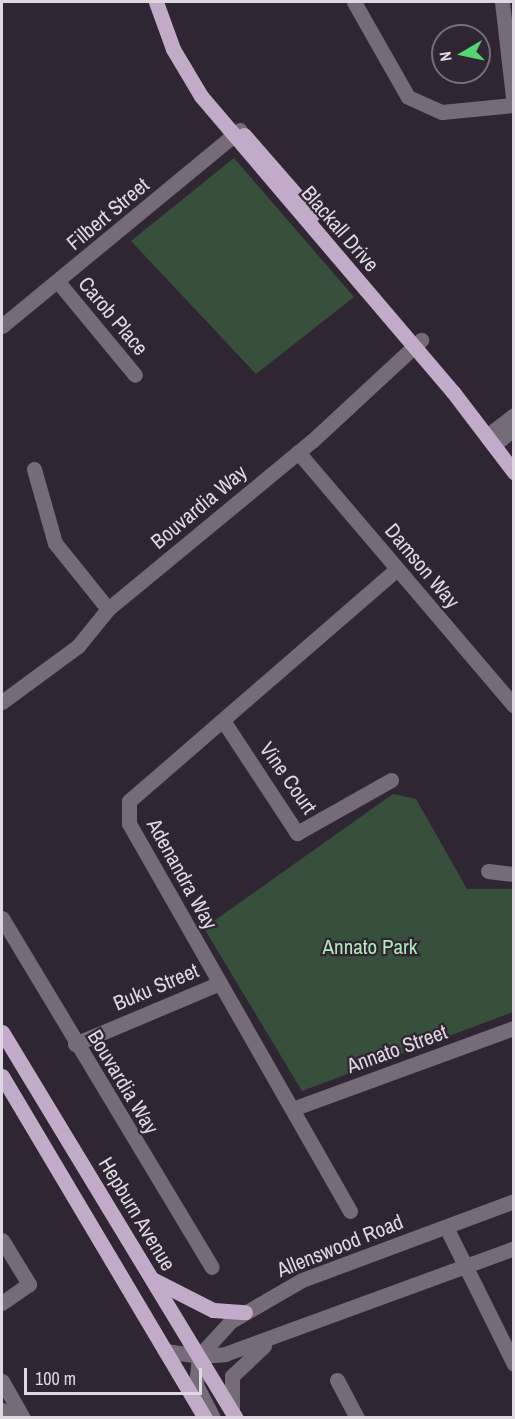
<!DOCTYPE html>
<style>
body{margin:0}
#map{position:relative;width:515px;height:1419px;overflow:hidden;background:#302633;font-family:"Archivo Narrow",sans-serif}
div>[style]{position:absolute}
.green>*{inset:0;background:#37503b}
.minor>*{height:15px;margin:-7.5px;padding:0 7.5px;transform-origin:7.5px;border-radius:7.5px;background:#766b79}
.major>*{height:15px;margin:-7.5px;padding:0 7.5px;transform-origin:7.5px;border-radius:7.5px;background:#c2abc9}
span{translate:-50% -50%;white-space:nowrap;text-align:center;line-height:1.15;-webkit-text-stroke:4.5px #302633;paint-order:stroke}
.street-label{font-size:21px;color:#dfd8e1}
.park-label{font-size:21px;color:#b0e8b7}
.frame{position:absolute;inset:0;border:3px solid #dfd8e1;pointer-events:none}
.north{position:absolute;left:431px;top:24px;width:60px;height:60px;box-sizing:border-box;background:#302633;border:2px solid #766d79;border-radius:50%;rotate:261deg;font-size:16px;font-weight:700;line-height:24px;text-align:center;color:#dfd8e1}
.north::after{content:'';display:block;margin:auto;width:21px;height:27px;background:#54d672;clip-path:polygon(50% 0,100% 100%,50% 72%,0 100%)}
.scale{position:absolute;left:24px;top:1368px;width:178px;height:27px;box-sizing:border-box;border:3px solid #dfd8e1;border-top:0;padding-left:8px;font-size:18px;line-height:21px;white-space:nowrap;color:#dfd8e1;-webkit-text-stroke:4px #302633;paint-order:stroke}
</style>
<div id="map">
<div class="green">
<div style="clip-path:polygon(234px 158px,354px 297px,256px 374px,131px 241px)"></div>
<div style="clip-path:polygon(393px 794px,416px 799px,467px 889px,513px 889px,513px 1012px,302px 1091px,204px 928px)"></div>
</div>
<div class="minor">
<div style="left:354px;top:2px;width:109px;rotate:60.4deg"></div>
<div style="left:408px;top:97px;width:37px;rotate:24deg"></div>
<div style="left:442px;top:112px;width:72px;rotate:-5.6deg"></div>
<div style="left:502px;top:2px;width:104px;rotate:83.4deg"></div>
<div style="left:59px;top:283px;width:119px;rotate:50.4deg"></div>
<div style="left:2px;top:326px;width:308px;rotate:-39.5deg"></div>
<div style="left:487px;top:436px;width:34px;rotate:-38deg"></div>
<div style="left:494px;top:445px;width:26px;rotate:-40deg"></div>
<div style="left:298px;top:452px;width:333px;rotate:49.6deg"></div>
<div style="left:34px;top:469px;width:77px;rotate:74.2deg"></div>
<div style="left:55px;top:543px;width:85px;rotate:51.2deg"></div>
<div style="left:2px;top:702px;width:94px;rotate:-36.4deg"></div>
<div style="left:78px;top:646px;width:48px;rotate:-51deg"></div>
<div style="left:108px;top:609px;width:264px;rotate:-39.5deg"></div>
<div style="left:312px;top:441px;width:149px;rotate:-42.8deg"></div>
<div style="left:224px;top:722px;width:133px;rotate:56.7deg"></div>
<div style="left:297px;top:833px;width:108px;rotate:-29.4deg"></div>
<div style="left:488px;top:871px;width:26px;rotate:7deg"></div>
<div style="left:2px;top:918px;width:407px;rotate:59deg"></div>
<div style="left:75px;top:1044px;width:157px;rotate:-22.8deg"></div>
<div style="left:295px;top:1108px;width:233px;rotate:-20.1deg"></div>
<div style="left:350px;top:1211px;width:446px;rotate:-119.7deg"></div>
<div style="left:129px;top:824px;width:23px;rotate:-90deg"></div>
<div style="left:129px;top:801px;width:354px;rotate:-40.9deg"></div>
<div style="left:446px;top:1227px;width:153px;rotate:63.6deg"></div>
<div style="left:2px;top:1240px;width:52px;rotate:58.5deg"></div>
<div style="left:29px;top:1284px;width:33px;rotate:145deg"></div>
<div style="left:165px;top:1351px;width:34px;rotate:8deg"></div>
<div style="left:199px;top:1356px;width:26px;rotate:-4deg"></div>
<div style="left:225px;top:1354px;width:308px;rotate:-20.1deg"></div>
<div style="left:337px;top:1380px;width:43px;rotate:62.2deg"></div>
<div style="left:2px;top:1381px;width:43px;rotate:60.4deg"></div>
<div style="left:2px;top:1410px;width:9px;rotate:63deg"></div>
<div style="left:232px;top:1411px;width:35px;rotate:-90deg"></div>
<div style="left:232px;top:1376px;width:44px;rotate:-43.2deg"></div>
<div style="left:213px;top:1418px;width:37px;rotate:-117deg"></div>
<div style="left:196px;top:1385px;width:29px;rotate:-84deg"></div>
<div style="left:199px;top:1356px;width:47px;rotate:-47.6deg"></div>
<div style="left:231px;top:1321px;width:82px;rotate:-30deg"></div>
<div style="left:302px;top:1280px;width:226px;rotate:-20.4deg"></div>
</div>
<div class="major">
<div style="left:156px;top:2px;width:50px;rotate:70.1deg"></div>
<div style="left:173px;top:49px;width:55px;rotate:59.2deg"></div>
<div style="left:201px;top:96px;width:389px;rotate:49.6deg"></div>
<div style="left:453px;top:392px;width:101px;rotate:52.7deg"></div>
<div style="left:244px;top:135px;width:105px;rotate:48.9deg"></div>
<div style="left:2px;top:1032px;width:451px;rotate:58.8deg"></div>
<div style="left:2px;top:1076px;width:398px;rotate:59.3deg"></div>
<div style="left:154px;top:1280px;width:66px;rotate:27deg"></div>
<div style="left:213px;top:1310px;width:32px;rotate:4deg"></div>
</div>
<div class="street-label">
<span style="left:108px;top:214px;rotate:-40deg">Filbert Street</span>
<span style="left:340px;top:229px;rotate:49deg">Blackall Drive</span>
<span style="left:113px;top:316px;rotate:50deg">Carob Place</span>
<span style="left:199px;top:507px;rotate:-40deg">Bouvardia Way</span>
<span style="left:422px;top:566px;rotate:50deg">Damson Way</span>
<span style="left:288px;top:778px;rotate:55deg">Vine Court</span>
<span style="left:182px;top:874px;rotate:61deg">Adenandra Way</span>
<span style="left:156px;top:987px;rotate:-23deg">Buku Street</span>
<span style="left:397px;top:1049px;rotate:-20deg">Annato Street</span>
<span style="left:123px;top:1082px;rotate:59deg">Bouvardia Way</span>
<span style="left:137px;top:1214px;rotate:59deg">Hepburn Avenue</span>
<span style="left:340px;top:1246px;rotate:-22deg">Allenswood Road</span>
</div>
<div class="park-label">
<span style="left:370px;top:947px">Annato Park</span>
</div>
<div class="frame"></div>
<div class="north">N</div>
<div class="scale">100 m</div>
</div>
